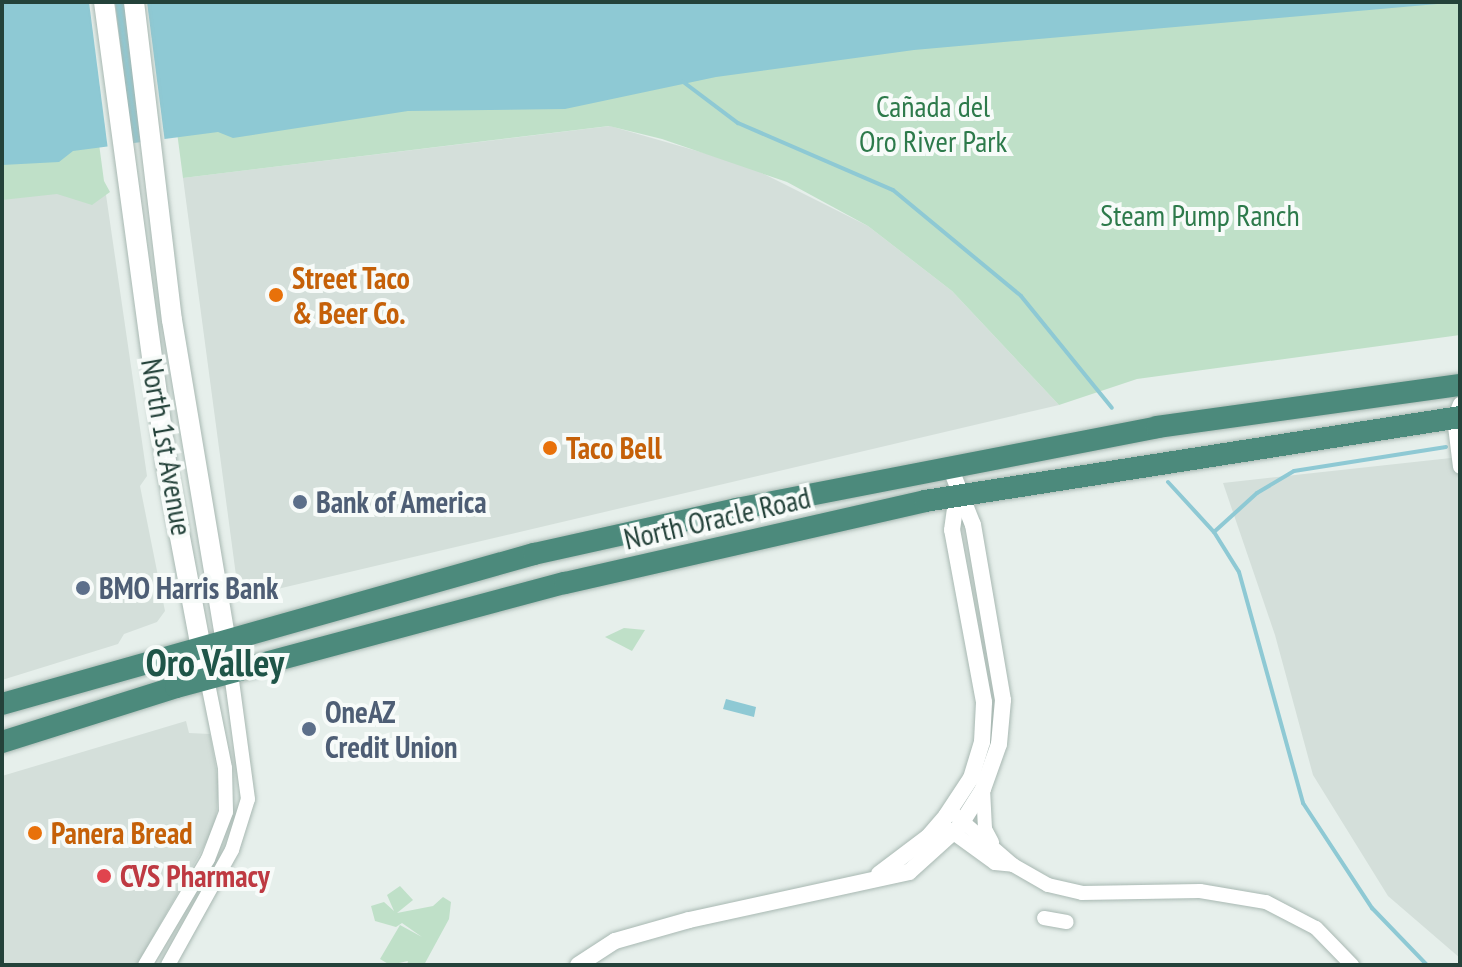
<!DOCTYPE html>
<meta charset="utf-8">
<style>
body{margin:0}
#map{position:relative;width:1462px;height:967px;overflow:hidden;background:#e6efeb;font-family:"PT Sans Narrow",sans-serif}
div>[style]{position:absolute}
.built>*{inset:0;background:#d4dfda}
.green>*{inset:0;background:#bfe0c8}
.water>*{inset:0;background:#8ec9d4}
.pier>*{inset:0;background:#e6efeb}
.stream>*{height:4px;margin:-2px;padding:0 2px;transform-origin:2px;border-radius:2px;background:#8ec9d4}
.roads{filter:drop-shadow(0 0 2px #a8b8b2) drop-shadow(0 0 2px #a8b8b2)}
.minor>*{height:14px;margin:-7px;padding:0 7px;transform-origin:7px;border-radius:7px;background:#fff}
.tertiary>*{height:16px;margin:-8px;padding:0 8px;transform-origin:8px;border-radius:8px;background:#fff}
.secondary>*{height:20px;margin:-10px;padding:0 10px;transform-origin:10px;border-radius:10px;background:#fff}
.trunk>*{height:22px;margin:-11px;padding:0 11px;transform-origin:11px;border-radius:11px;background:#4c8a7c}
.dots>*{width:22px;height:22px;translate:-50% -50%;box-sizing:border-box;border:4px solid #f7fbf9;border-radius:50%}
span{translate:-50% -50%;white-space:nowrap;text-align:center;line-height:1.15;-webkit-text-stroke:8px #f7fbf9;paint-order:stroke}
.park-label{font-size:30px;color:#2d7a4b}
.food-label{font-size:30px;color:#c56008;font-weight:700}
.left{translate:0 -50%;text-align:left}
.street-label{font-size:30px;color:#24423a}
.service-label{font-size:30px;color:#4e5e75;font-weight:700}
.health-label{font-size:30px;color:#be3a42;font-weight:700}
.district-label{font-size:38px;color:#1f5548;font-weight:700}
.frame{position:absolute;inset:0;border:4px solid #24423a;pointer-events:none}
</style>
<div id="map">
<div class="built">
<div style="clip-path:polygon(610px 126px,746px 165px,868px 226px,952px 291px,1059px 405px,239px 598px,183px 178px)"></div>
<div style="clip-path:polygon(105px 188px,147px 476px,140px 486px,165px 611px,157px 622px,124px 634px,118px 644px,2px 680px,2px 195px)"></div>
<div style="clip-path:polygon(1460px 457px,1460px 958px,1388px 896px,1313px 775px,1275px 635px,1223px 483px)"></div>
<div style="clip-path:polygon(186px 721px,189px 733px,210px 734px,219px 786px,215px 827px,137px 965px,2px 965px,2px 776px)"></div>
</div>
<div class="green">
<div style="clip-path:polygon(2px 2px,80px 2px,104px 181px,110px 192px,92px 205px,57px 194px,2px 200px)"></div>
<div style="clip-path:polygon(160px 2px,1460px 2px,1460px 335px,1137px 379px,1059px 405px,952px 291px,868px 226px,787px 182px,662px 139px,609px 126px,183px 178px)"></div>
<div style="clip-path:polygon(624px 628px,645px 630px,632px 651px,605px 637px)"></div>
<div style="clip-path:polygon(400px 886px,413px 900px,397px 913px,433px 906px,443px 897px,451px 902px,449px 919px,424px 965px,407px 965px,408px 961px,390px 965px,380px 959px,400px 925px,422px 937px,402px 923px,396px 927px,375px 921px,371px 906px,384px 902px,394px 911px,387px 895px)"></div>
</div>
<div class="water">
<div style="clip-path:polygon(2px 2px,1460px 2px,914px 50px,716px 77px,565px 109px,408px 111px,233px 138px,218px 132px,73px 151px,59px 162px,2px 165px)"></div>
<div style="clip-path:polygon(726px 699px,756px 707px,754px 717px,723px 709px)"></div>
</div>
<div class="pier">
<div style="clip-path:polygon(89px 2px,115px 2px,133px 147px,108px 150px)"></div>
<div style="clip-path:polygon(124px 2px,147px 2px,165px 143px,142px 146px)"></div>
</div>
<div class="stream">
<div style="left:682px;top:81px;width:70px;rotate:36.9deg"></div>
<div style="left:738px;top:123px;width:169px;rotate:23.4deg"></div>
<div style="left:893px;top:190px;width:166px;rotate:39.6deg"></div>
<div style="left:1021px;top:296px;width:144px;rotate:50.9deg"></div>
<div style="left:1168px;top:482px;width:68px;rotate:47.4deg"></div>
<div style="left:1214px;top:532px;width:47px;rotate:58deg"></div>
<div style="left:1239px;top:572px;width:240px;rotate:74.5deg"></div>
<div style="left:1303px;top:803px;width:126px;rotate:56.7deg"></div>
<div style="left:1372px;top:908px;width:79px;rotate:46deg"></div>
<div style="left:1214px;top:532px;width:58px;rotate:-42.2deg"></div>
<div style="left:1257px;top:493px;width:43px;rotate:-30.7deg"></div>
<div style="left:1294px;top:471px;width:154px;rotate:-9deg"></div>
</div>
<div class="roads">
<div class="minor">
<div style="left:1460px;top:404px;width:15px;rotate:113deg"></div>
<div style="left:1454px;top:418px;width:49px;rotate:83deg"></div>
<div style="left:983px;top:789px;width:40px;rotate:87.1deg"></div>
<div style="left:985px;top:829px;width:15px;rotate:62deg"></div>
<div style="left:944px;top:826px;width:63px;rotate:36deg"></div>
<div style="left:995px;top:863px;width:18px;rotate:6deg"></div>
<div style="left:1013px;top:865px;width:78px;rotate:-139.2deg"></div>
<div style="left:1013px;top:865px;width:40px;rotate:29.7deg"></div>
<div style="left:1048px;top:885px;width:35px;rotate:13deg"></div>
<div style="left:1082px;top:893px;width:118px;rotate:-1deg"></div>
<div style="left:1200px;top:891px;width:67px;rotate:9.5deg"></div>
<div style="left:1266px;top:902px;width:56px;rotate:27.5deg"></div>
<div style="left:1316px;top:928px;width:52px;rotate:45.8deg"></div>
<div style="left:1044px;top:918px;width:23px;rotate:10deg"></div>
<div style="left:145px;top:965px;width:123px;rotate:-59.3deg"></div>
<div style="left:208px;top:859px;width:50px;rotate:-69deg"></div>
<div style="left:226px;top:812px;width:44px;rotate:-91.3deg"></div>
<div style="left:225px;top:768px;width:91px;rotate:-101.4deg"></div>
<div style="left:168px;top:965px;width:132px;rotate:-60.9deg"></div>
<div style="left:232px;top:850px;width:53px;rotate:-72.6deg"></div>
<div style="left:248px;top:799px;width:126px;rotate:-97.7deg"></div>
</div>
<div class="tertiary">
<div style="left:879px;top:874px;width:61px;rotate:-37.1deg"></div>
<div style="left:928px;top:837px;width:28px;rotate:-49deg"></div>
<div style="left:946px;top:816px;width:45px;rotate:-56.7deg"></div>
<div style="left:971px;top:778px;width:38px;rotate:-73deg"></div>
<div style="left:982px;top:742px;width:40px;rotate:-87.1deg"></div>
<div style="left:984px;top:702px;width:175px;rotate:-100.5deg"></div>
<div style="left:952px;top:530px;width:34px;rotate:-82deg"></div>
<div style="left:578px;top:965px;width:44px;rotate:-33deg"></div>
<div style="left:615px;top:941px;width:77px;rotate:-15.8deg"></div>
<div style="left:689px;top:920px;width:225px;rotate:-12.3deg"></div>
<div style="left:909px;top:872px;width:67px;rotate:-42deg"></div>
<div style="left:959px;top:827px;width:45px;rotate:-57.7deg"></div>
<div style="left:983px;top:789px;width:48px;rotate:-70.4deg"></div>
<div style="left:999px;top:744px;width:44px;rotate:-84.8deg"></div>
<div style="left:1003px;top:700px;width:178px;rotate:-99.7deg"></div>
<div style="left:973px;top:525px;width:62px;rotate:-111.6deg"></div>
</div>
<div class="secondary">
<div style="left:104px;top:2px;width:465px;rotate:82.3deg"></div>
<div style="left:166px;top:463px;width:220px;rotate:79.3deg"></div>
<div style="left:134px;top:2px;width:320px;rotate:83.2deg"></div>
<div style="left:172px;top:320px;width:359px;rotate:80.5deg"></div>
</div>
<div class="trunk">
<div style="left:2px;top:704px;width:553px;rotate:-15.75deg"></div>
<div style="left:534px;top:554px;width:208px;rotate:-12.5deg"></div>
<div style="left:737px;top:509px;width:428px;rotate:-11deg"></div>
<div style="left:1157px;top:427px;width:306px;rotate:-7.9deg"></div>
<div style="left:2px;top:742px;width:182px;rotate:-17.5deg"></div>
<div style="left:176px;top:687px;width:403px;rotate:-15deg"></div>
<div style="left:565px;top:583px;width:369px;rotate:-12.8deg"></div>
<div style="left:925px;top:501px;width:542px;rotate:-8.92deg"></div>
</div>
</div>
<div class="dots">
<div style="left:276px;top:295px;background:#e8710a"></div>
<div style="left:550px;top:448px;background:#e8710a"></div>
<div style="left:300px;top:502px;background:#5c6f8a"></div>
<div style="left:83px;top:588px;background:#5c6f8a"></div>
<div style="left:309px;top:729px;background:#5c6f8a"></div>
<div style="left:35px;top:833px;background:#e8710a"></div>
<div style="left:104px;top:876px;background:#e0444e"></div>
</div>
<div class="park-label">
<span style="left:933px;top:123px">Cañada del<br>Oro River Park</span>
<span style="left:1200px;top:215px">Steam Pump Ranch</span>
</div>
<div class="food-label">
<span class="left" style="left:292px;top:295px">Street Taco<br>&amp; Beer Co.</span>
<span class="left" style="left:566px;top:448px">Taco Bell</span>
<span class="left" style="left:51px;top:833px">Panera Bread</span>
</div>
<div class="street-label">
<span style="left:167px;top:447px;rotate:80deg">North 1st Avenue</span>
<span style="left:717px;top:518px;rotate:-13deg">North Oracle Road</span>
</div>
<div class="service-label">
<span class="left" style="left:316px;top:502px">Bank of America</span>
<span class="left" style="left:99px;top:588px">BMO Harris Bank</span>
<span class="left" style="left:325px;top:729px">OneAZ<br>Credit Union</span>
</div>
<div class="health-label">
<span class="left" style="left:120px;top:876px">CVS Pharmacy</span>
</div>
<div class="district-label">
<span style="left:215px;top:662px">Oro Valley</span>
</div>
<div class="frame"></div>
</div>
